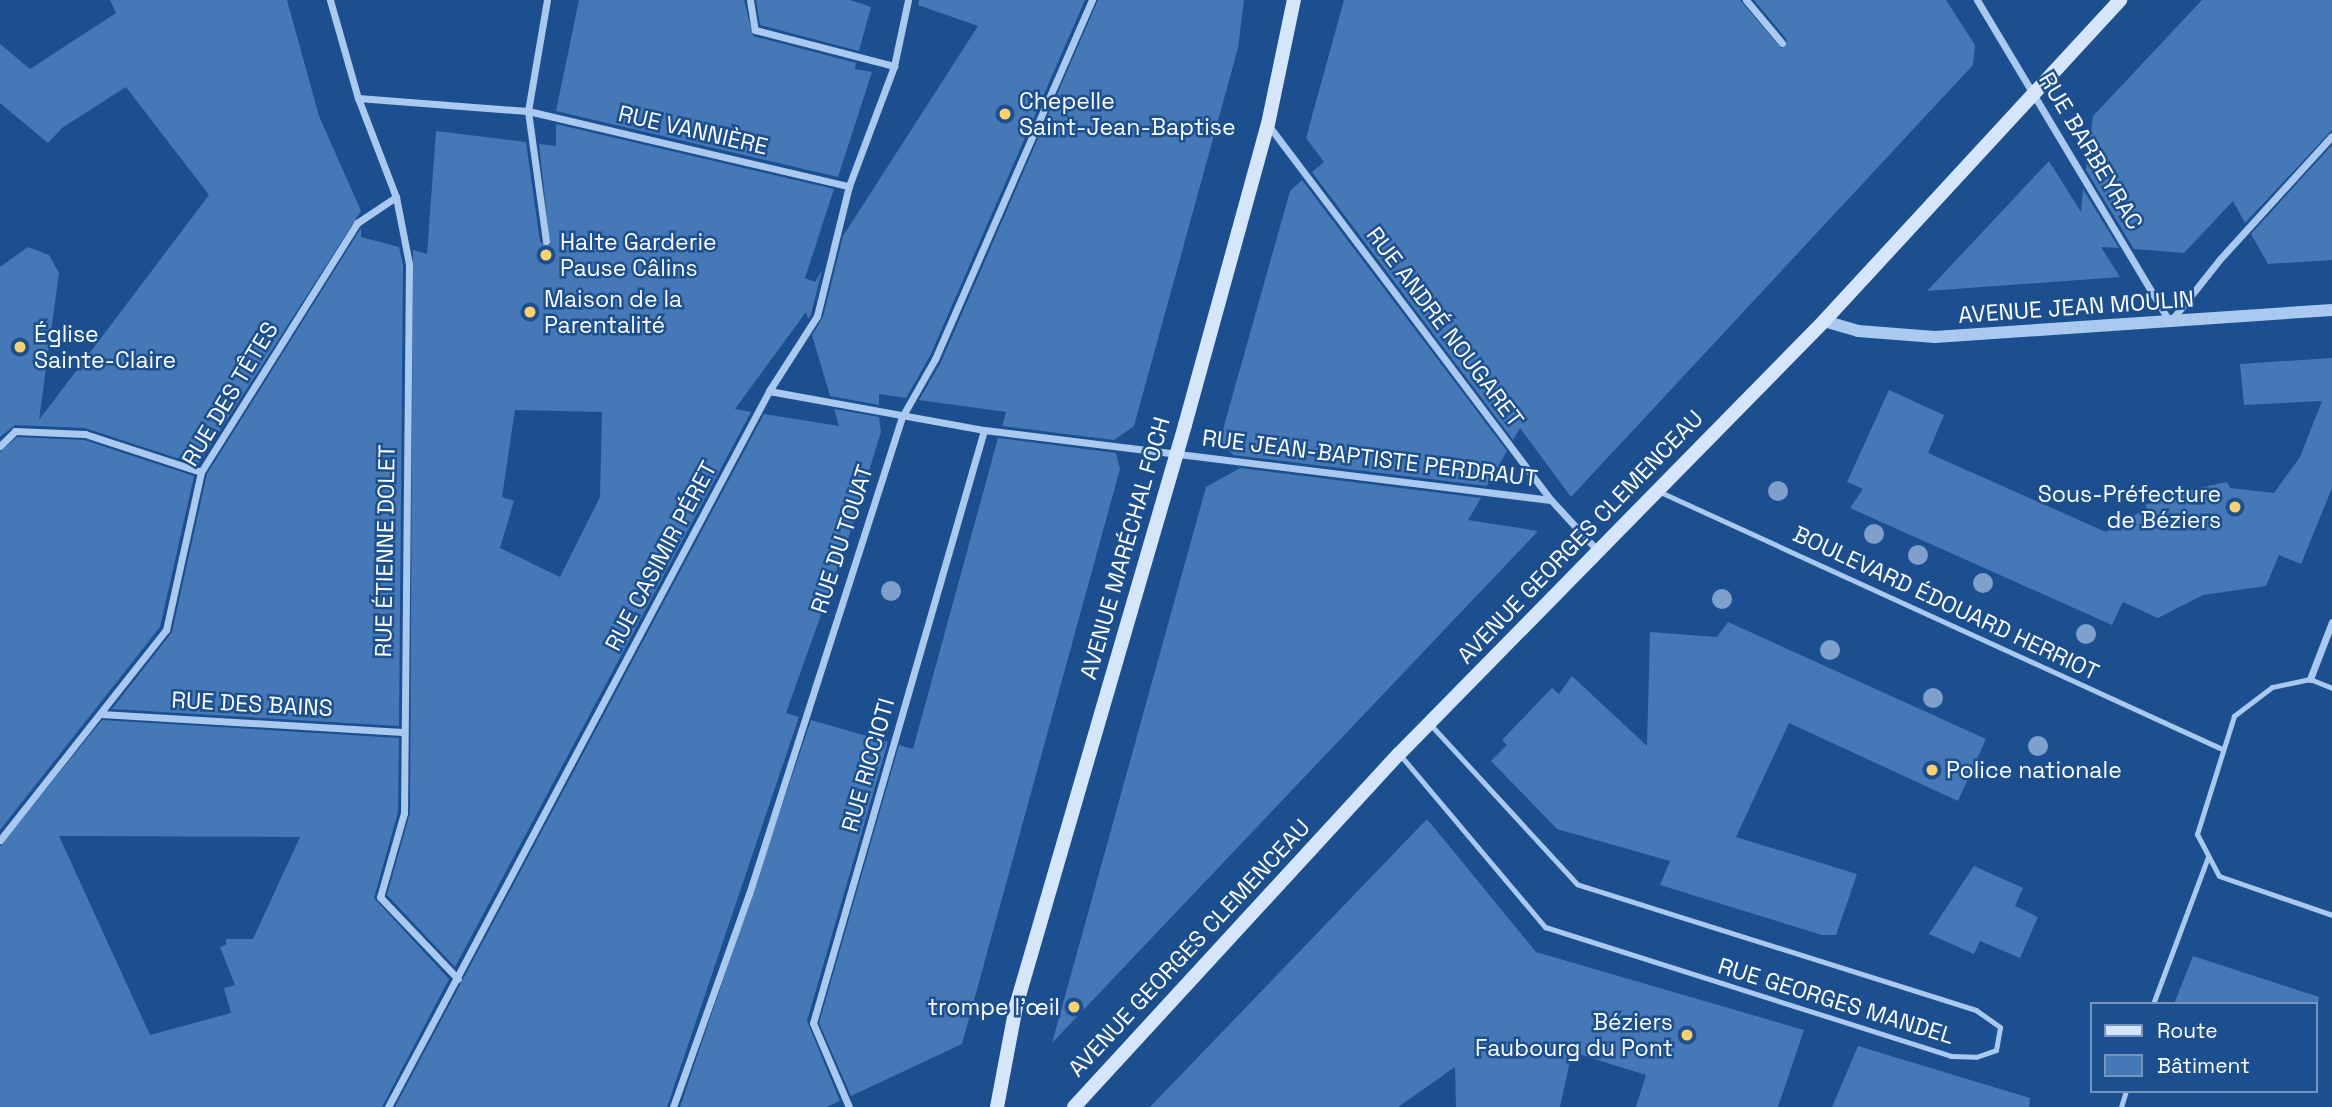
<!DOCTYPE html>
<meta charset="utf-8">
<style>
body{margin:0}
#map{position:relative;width:2332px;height:1107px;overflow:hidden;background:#1b4f8f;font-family:"Space Grotesk",sans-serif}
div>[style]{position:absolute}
.building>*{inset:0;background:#4478b7}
.service>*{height:5px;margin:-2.5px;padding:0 2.5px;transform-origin:2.5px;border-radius:2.5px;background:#a9c9ee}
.minor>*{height:7px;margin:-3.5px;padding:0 3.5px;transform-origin:3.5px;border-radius:3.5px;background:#a9c9ee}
.tertiary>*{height:12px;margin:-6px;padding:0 6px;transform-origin:6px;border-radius:6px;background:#a9c9ee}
.secondary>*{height:14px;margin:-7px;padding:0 7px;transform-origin:7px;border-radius:7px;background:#d6e6fa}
.trees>*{width:20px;height:20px;margin:-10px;border-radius:50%;background:#7ea0ca}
.dots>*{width:19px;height:19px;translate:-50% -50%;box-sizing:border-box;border:4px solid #1b4f8f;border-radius:50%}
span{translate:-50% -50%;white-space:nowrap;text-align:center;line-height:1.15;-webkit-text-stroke:5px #1b4f8f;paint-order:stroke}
.poi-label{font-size:23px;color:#fff}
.left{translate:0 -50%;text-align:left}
.right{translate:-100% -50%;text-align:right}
.street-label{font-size:23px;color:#fff}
.legend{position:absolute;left:2090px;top:1002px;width:228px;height:91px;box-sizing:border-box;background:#1b4f8f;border:2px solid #7695bc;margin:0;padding:9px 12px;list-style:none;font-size:21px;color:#fff}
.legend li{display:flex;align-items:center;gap:14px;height:35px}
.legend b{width:35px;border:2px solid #7695bc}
</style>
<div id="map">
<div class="building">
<div style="clip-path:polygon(110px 0,287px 0,319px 116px,361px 211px,198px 465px,85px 428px,15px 425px,0 437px,0 267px,28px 247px,49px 255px,59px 273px,39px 420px,209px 195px,126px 87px,62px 128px,48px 143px,0 103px,0 44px,30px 69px,116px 13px)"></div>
<div style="clip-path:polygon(579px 0,744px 0,753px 36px,856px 63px,855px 69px,872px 72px,838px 177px,556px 111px)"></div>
<div style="clip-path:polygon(756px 0,850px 0,871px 7px,859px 51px,760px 25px)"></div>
<div style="clip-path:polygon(919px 0,1085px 0,930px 356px,906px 398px,879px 394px,879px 405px,830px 396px,812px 335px,823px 317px,843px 236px,978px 26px,918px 5px)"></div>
<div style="clip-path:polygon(1098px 0,1244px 0,1238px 48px,1134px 426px,1114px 440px,1002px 426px,1006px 412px,919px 400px,941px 362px)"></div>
<div style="clip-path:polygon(1344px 0,1740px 0,1782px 49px,1787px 40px,1754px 0,1946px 0,1975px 45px,1973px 65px,1571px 497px,1520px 428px,1513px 440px,1312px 172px,1324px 162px,1306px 138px)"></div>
<div style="clip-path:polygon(2202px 0,2332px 0,2332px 130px,2245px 223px,2233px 201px,2184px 253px,2134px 249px,2086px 170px,2093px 116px)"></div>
<div style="clip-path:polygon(evenodd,556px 124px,834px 189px,805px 278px,815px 282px,822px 270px,811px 314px,808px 319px,806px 312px,735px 409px,751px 412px,455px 967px,387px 895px,410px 813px,413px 250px,427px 254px,436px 131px,526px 142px,540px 242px,550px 245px,539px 144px,556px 146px,556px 124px,515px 410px,602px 412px,600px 497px,560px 577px,500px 548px,514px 501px,502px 497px,515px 410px)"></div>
<div style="clip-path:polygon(2332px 145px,2332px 260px,2268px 264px,2251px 234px)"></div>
<div style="clip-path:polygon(2049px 161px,2081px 212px,2083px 189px,2119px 248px,2101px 247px,2120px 277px,1927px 291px)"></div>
<div style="clip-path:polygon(1302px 180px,1507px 451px,1487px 486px,1233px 455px,1220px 440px,1290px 191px)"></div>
<div style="clip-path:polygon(361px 228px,361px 237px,399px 247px,403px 265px,399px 726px,112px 709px,172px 632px,207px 474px)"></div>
<div style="clip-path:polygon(2332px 358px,2332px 488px,2301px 564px,2279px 555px,2266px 586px,2203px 595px,2158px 618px,2123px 602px,2112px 625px,1850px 508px,1863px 489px,1847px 482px,1889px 390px,1944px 415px,1928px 453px,2106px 532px,2147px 508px,2145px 505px,2185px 491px,2227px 482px,2230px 488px,2274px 493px,2300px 457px,2322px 401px,2244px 405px,2240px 364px)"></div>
<div style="clip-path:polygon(834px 409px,879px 417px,881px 432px,848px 539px,786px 713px,799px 717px,667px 1107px,395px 1107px,764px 414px,839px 426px)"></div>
<div style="clip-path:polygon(17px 437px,84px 440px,194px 476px,160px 627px,0 830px,0 452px)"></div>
<div style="clip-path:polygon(998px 438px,1116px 453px,1120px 469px,962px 1044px,851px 1096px,819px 1023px,899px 745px,913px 749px)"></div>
<div style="clip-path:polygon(1240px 468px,1481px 498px,1468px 520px,1538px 531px,1052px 1043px,1206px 487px)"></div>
<div style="clip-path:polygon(1728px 622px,1986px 739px,1958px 801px,1789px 723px,1736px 837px,1857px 874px,1836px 935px,1822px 935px,1660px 885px,1670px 861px,1557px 829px,1491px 761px,1507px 745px,1502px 740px,1552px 688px,1559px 694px,1572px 676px,1647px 746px,1650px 632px,1717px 637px)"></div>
<div style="clip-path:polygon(evenodd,102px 720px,399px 738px,398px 812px,374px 898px,449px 979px,382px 1107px,0 1107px,0 846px,102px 720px,59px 836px,300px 837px,253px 939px,226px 939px,226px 945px,220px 947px,235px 985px,224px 988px,231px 1013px,150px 1035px,59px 836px)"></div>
<div style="clip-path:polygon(811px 720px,888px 742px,807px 1021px,840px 1101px,826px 1107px,680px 1107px)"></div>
<div style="clip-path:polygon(1427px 819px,1536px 952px,1804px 1030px,1778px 1107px,1636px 1107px,1646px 1075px,1572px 1052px,1560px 1107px,1456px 1107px,1455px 1067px,1398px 1107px,1150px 1107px)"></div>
<div style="clip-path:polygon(1974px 866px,2023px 888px,2015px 906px,2038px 917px,2020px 958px,1980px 941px,1974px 954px,1929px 934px)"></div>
<div style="clip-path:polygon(2193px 956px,2319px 997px,2318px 1004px,2174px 1004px)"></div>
<div style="clip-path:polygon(1858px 1046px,2030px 1098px,2029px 1107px,1832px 1107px)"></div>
</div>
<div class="service">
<div style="left:1658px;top:491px;width:620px;rotate:24.58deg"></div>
<div style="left:2332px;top:688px;width:24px;rotate:-158deg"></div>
<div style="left:2310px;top:679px;width:39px;rotate:168deg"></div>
<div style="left:2272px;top:687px;width:48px;rotate:142.7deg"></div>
<div style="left:2234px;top:716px;width:124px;rotate:107.4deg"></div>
<div style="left:2197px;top:834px;width:47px;rotate:62.4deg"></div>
<div style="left:2219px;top:876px;width:120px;rotate:19deg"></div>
<div style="left:1401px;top:756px;width:224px;rotate:49.9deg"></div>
<div style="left:1545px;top:927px;width:426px;rotate:17.6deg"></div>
<div style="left:1951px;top:1056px;width:25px;rotate:2deg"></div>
<div style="left:1976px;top:1057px;width:21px;rotate:-19deg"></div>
<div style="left:1996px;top:1050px;width:23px;rotate:-80deg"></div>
<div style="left:2000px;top:1027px;width:29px;rotate:-145deg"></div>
<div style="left:1976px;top:1010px;width:418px;rotate:-162.5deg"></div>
<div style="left:1577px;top:884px;width:217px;rotate:-132.6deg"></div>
<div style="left:2153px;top:1004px;width:157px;rotate:-69.5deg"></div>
<div style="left:2121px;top:1107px;width:17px;rotate:-73deg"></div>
</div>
<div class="minor">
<div style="left:330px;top:0;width:102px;rotate:74.1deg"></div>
<div style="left:358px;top:98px;width:170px;rotate:4.4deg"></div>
<div style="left:528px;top:111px;width:113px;rotate:-80.3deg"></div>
<div style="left:750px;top:0;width:30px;rotate:81deg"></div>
<div style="left:755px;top:30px;width:144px;rotate:14.5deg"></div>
<div style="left:1746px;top:0;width:56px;rotate:50.1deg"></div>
<div style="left:1977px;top:0;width:375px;rotate:59.1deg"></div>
<div style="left:2170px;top:322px;width:80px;rotate:-51.6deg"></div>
<div style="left:2220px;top:259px;width:166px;rotate:-47.7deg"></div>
<div style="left:358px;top:98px;width:106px;rotate:69deg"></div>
<div style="left:396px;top:197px;width:68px;rotate:79deg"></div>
<div style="left:409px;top:264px;width:549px;rotate:90.52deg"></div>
<div style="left:404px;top:813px;width:87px;rotate:105.9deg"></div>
<div style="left:380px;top:897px;width:113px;rotate:46.4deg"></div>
<div style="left:1269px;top:126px;width:468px;rotate:53deg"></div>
<div style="left:1551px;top:500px;width:67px;rotate:47.4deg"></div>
<div style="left:546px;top:241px;width:131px;rotate:-97.9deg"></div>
<div style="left:528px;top:111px;width:330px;rotate:13.2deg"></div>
<div style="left:769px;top:391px;width:219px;rotate:10.3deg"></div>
<div style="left:984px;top:430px;width:571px;rotate:7.04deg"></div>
<div style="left:0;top:446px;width:21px;rotate:-45deg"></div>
<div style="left:15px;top:431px;width:70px;rotate:2.5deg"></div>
<div style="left:85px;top:434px;width:122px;rotate:18.1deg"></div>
<div style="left:2310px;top:679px;width:61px;rotate:-68.9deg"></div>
<div style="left:101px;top:714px;width:302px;rotate:3.4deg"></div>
<div style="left:0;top:840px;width:268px;rotate:-51.7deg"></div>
<div style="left:166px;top:630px;width:162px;rotate:-77.5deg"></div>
<div style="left:201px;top:472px;width:294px;rotate:-57.9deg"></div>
<div style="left:357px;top:223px;width:47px;rotate:-33.7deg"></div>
<div style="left:388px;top:1107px;width:811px;rotate:-61.98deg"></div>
<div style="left:769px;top:391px;width:89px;rotate:-57.4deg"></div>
<div style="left:817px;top:316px;width:134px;rotate:-76.2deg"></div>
<div style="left:849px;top:186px;width:128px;rotate:-69.4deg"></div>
<div style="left:894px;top:66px;width:67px;rotate:-78deg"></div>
<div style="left:673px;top:1107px;width:226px;rotate:-70.4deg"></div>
<div style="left:749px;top:894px;width:501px;rotate:-72.22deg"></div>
<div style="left:902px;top:417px;width:67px;rotate:-60.4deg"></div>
<div style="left:935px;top:359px;width:392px;rotate:-66.4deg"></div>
<div style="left:849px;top:1107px;width:91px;rotate:-113.2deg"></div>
<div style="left:813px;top:1023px;width:617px;rotate:-73.91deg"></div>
</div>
<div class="tertiary">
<div style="left:1824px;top:321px;width:35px;rotate:16deg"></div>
<div style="left:1858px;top:331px;width:77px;rotate:4.5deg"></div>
<div style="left:1935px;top:337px;width:398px;rotate:-3.9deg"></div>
</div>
<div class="secondary">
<div style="left:997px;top:1107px;width:103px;rotate:-79.3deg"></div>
<div style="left:1016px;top:1006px;width:605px;rotate:-73.78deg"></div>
<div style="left:1185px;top:425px;width:312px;rotate:-74.6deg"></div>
<div style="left:1268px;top:124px;width:127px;rotate:-78.2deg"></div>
<div style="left:1074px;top:1107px;width:480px;rotate:-47.4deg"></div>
<div style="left:1399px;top:754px;width:607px;rotate:-45.53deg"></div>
<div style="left:1824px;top:321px;width:437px;rotate:-47.3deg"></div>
</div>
<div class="trees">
<div style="left:1778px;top:491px"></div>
<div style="left:1874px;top:534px"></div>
<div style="left:1918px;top:555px"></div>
<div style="left:1983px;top:583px"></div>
<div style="left:891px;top:591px"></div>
<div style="left:1722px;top:599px"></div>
<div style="left:2086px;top:634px"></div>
<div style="left:1830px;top:650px"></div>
<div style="left:1933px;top:698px"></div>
<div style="left:2038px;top:746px"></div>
</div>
<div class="dots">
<div style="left:1005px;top:114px;background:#ffd166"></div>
<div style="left:546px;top:255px;background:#ffd166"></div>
<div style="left:530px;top:312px;background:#ffd166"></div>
<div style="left:20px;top:347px;background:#ffd166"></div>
<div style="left:2235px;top:507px;background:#ffd166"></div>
<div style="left:1932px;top:770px;background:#ffd166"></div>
<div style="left:1074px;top:1007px;background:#ffd166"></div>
<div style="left:1687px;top:1035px;background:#ffd166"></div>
</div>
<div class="poi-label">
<span class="left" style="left:1019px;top:114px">Chepelle<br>Saint-Jean-Baptise</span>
<span class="left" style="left:560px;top:255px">Halte Garderie<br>Pause Câlins</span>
<span class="left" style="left:544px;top:312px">Maison de la<br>Parentalité</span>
<span class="left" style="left:34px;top:347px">Église<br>Sainte-Claire</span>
<span class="right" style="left:2221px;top:507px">Sous-Préfecture<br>de Béziers</span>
<span class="left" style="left:1946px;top:770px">Police nationale</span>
<span class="right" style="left:1060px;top:1007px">trompe l’œil</span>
<span class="right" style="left:1673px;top:1035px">Béziers<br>Faubourg du Pont</span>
</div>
<div class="street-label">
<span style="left:693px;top:130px;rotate:13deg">RUE VANNIÈRE</span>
<span style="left:2091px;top:151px;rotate:59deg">RUE BARBEYRAC</span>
<span style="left:2076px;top:307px;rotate:-4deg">AVENUE JEAN MOULIN</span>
<span style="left:1445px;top:327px;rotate:53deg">RUE ANDRÉ NOUGARET</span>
<span style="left:230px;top:394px;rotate:-59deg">RUE DES TÊTES</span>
<span style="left:1370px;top:458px;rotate:7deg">RUE JEAN-BAPTISTE PERDRAUT</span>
<span style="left:1580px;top:537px;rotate:-46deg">AVENUE GEORGES CLEMENCEAU</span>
<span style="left:842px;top:539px;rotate:-72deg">RUE DU TOUAT</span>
<span style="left:1125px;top:548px;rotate:-74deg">AVENUE MARÉCHAL FOCH</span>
<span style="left:385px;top:551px;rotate:-89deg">RUE ÉTIENNE DOLET</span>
<span style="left:661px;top:556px;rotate:-62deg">RUE CASIMIR PÉRET</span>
<span style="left:1946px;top:603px;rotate:25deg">BOULEVARD ÉDOUARD HERRIOT</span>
<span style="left:252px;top:704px;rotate:3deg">RUE DES BAINS</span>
<span style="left:868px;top:765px;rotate:-74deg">RUE RICCIOTI</span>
<span style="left:1189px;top:948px;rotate:-47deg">AVENUE GEORGES CLEMENCEAU</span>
<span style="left:1836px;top:1001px;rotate:17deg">RUE GEORGES MANDEL</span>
</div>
<ul class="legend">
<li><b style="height:9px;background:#d6e6fa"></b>Route</li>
<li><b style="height:19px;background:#4478b7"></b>Bâtiment</li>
</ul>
</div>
